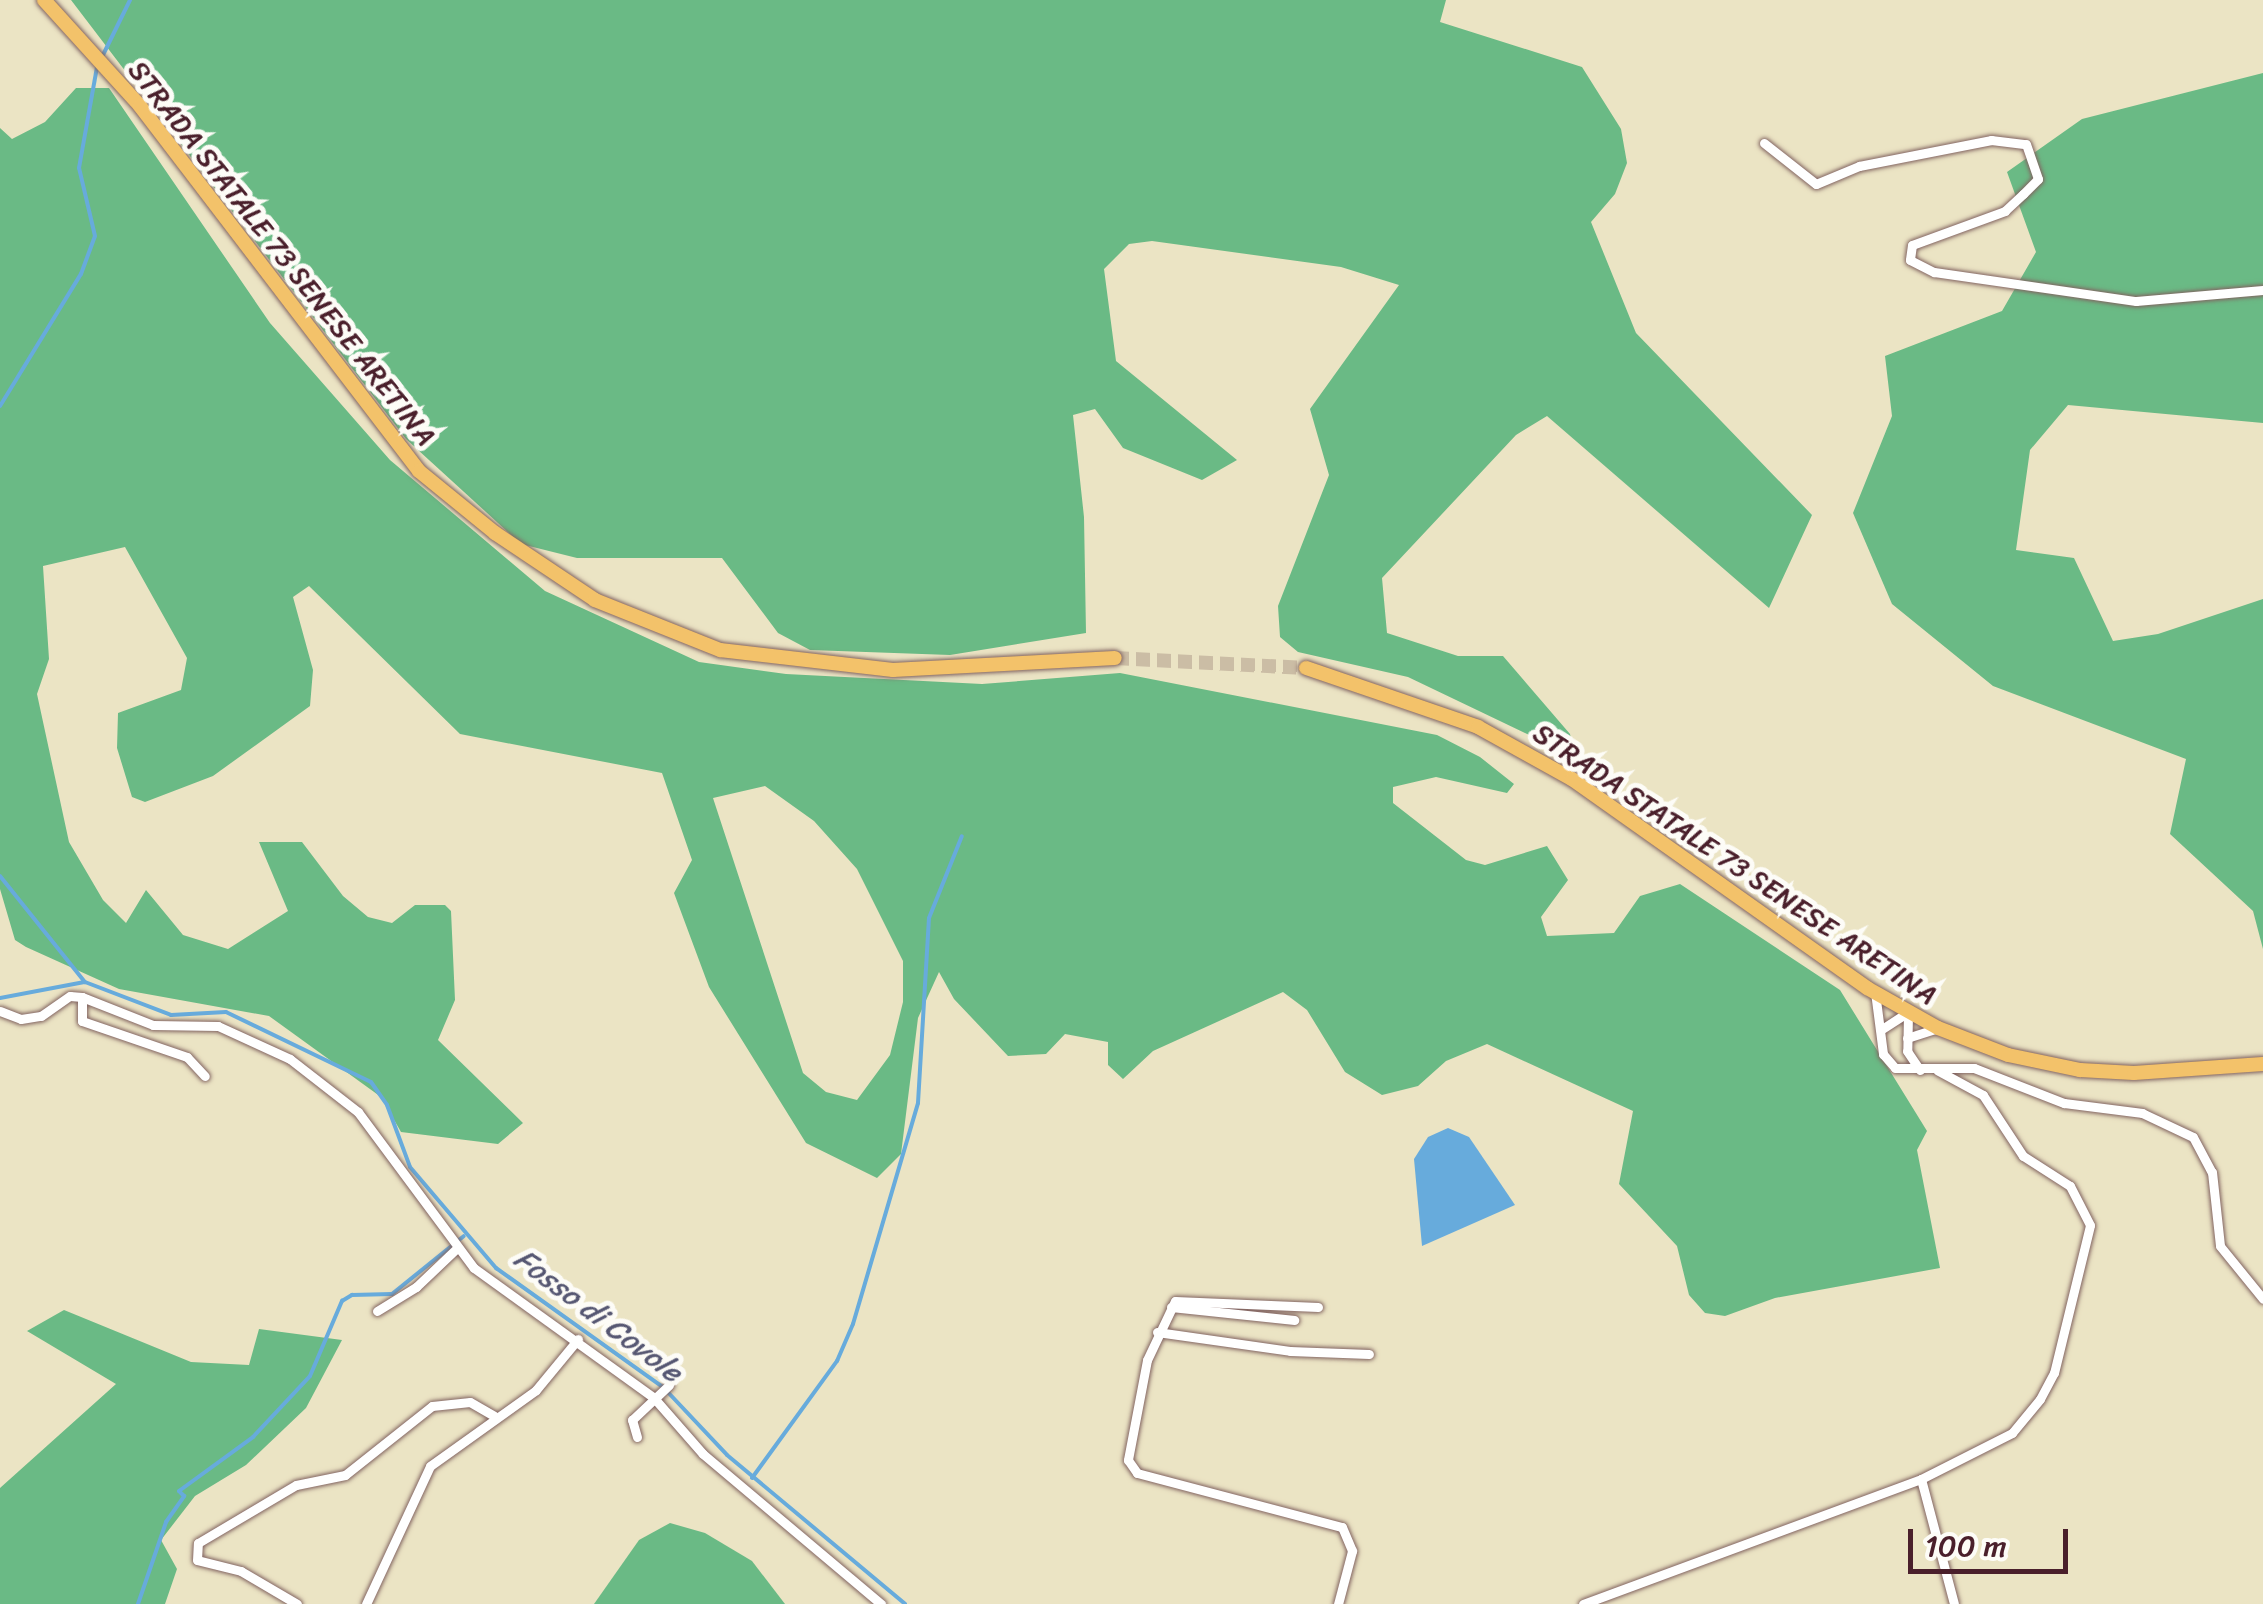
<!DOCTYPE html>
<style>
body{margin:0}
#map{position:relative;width:2263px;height:1604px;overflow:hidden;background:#ebe4c4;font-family:Sriracha,sans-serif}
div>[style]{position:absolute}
.forest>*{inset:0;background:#6aba85}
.water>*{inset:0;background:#67abdc}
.stream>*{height:4px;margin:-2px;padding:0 2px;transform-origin:2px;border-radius:2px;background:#67abdc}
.primary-tunnel>*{height:14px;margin-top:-7px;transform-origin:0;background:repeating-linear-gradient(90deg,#cbbda5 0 14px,transparent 0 21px)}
.roads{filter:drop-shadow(0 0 2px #826461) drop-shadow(0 0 2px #826461)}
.minor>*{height:9px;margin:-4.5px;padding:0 4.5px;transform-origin:4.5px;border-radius:4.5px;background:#fff}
.primary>*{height:14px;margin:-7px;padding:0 7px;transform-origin:7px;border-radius:7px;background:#f3c26a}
span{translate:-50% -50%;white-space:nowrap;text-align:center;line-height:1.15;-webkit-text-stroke:10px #fdfcf7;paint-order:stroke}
.street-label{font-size:28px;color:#4a1f2b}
.water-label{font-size:30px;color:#565772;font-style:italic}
.scale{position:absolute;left:1908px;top:1529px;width:160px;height:45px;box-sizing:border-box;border:5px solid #4a1f2b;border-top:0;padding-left:12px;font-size:30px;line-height:35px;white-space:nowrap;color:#4a1f2b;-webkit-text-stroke:8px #fdfcf7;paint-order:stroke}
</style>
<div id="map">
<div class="forest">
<div style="clip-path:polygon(71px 0,1446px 0,1440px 22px,1582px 67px,1621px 129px,1627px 163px,1615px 194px,1591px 222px,1636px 333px,1812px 515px,1769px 608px,1547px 416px,1516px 435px,1382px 578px,1387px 633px,1458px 656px,1503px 656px,1570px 734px,1575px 757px,1408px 677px,1298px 652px,1280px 637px,1278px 606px,1329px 475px,1310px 409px,1399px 285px,1341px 267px,1152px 241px,1129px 244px,1104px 269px,1116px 361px,1237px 460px,1202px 480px,1123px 448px,1095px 409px,1073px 415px,1084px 517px,1086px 633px,950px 655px,810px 650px,778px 633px,722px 558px,577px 558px,521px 544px,406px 439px)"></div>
<div style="clip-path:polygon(2263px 73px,2263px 423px,2068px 405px,2030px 450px,2016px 550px,2074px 558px,2113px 641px,2158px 634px,2263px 599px,2263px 949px,2253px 911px,2170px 834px,2186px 759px,1993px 686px,1892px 604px,1853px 513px,1892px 416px,1885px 356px,2002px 311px,2036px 252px,2007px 172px,2082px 119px)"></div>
<div style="clip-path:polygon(evenodd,76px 88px,109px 88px,270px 323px,390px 460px,545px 591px,699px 662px,786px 674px,982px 684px,1120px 673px,1437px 735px,1480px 757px,1514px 784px,1507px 793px,1436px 777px,1393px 787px,1393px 803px,1466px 860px,1485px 865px,1547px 846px,1568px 880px,1541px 917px,1547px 936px,1614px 933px,1640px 896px,1680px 884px,1840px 990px,1927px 1131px,1917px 1150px,1940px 1268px,1775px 1298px,1725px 1316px,1705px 1313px,1689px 1295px,1677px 1246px,1619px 1184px,1633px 1111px,1487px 1044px,1446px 1061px,1418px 1086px,1382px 1095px,1345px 1072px,1307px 1010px,1283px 992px,1153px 1051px,1123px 1079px,1108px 1065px,1108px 1042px,1065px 1034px,1046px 1054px,1008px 1056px,954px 999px,939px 972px,918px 1018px,901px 1154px,877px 1178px,806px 1143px,709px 987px,674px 893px,692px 860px,662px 773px,460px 734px,309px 586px,293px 597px,313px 670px,310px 706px,213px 776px,145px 802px,132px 797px,117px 748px,118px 713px,181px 690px,187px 658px,125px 547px,43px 566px,49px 659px,37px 694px,69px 842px,103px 900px,126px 923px,146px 890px,183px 935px,228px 949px,288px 911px,259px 842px,302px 842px,343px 896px,368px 917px,392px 923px,415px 905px,445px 905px,451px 911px,455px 1000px,438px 1040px,523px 1123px,498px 1144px,401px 1132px,381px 1097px,269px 1016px,119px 989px,26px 947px,15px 940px,0 889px,0 128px,12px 139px,45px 122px,76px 88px,765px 786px,814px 821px,857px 869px,903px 961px,903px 1002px,890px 1055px,857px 1100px,826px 1092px,803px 1073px,713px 798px,765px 786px)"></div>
<div style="clip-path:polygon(64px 1310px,191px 1362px,249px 1365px,259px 1329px,342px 1340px,306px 1408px,246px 1465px,195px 1496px,161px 1540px,177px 1569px,165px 1604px,0 1604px,0 1488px,116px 1384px,27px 1331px)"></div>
<div style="clip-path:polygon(670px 1523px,705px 1533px,752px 1561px,785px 1604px,594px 1604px,639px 1540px)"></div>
</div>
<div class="water">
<div style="clip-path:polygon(1448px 1128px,1469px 1137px,1515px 1205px,1422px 1246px,1414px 1159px,1428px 1137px)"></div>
</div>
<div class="stream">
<div style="left:101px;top:59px;width:66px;rotate:-63.8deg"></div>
<div style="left:0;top:406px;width:155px;rotate:-58.5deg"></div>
<div style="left:81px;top:274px;width:40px;rotate:-69.8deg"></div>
<div style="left:95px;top:236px;width:70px;rotate:-103.2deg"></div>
<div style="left:79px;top:168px;width:103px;rotate:-79.9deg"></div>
<div style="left:0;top:876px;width:136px;rotate:51.3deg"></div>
<div style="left:85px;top:982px;width:92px;rotate:21deg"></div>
<div style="left:171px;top:1015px;width:55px;rotate:-3.1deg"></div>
<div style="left:226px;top:1012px;width:161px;rotate:25.8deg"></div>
<div style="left:371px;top:1082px;width:28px;rotate:55deg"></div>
<div style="left:387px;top:1105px;width:66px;rotate:69.6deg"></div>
<div style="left:410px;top:1167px;width:133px;rotate:49.6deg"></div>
<div style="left:496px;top:1268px;width:205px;rotate:35.5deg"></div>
<div style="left:663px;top:1387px;width:93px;rotate:46.7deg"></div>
<div style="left:727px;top:1455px;width:232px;rotate:39.9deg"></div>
<div style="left:0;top:998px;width:86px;rotate:-10.7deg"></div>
<div style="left:752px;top:1478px;width:145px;rotate:-54deg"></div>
<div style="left:837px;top:1361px;width:40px;rotate:-66.6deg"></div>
<div style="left:853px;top:1324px;width:230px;rotate:-73.6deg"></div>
<div style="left:918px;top:1103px;width:185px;rotate:-86.6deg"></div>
<div style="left:929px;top:918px;width:88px;rotate:-68.1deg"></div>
<div style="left:138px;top:1604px;width:87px;rotate:-71.1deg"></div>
<div style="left:166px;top:1522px;width:32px;rotate:-55deg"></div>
<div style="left:184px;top:1496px;width:7px;rotate:-135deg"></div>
<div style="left:179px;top:1491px;width:92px;rotate:-36.1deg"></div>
<div style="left:253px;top:1437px;width:83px;rotate:-46.9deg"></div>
<div style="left:310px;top:1376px;width:82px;rotate:-66.9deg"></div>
<div style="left:342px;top:1301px;width:12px;rotate:-31deg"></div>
<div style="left:352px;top:1295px;width:40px;rotate:-1.4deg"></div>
<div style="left:392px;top:1294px;width:92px;rotate:-38.9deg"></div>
</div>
<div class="primary-tunnel">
<div style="left:1115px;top:658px;width:191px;rotate:3deg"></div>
</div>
<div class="roads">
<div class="minor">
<div style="left:1764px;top:143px;width:66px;rotate:38.3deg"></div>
<div style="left:1816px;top:184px;width:47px;rotate:-22.7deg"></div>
<div style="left:1859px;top:166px;width:135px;rotate:-11.1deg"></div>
<div style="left:1991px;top:140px;width:35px;rotate:7deg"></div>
<div style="left:2026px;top:144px;width:37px;rotate:71deg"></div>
<div style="left:2038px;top:179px;width:21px;rotate:135deg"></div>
<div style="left:2023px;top:194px;width:25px;rotate:137deg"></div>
<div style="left:2005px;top:211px;width:99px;rotate:159.9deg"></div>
<div style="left:1912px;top:245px;width:15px;rotate:98deg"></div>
<div style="left:1910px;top:260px;width:27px;rotate:27deg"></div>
<div style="left:1934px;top:272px;width:204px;rotate:8.2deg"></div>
<div style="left:2136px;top:301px;width:127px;rotate:-5deg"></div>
<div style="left:1875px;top:992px;width:63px;rotate:82.6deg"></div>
<div style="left:1883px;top:1054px;width:18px;rotate:49deg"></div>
<div style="left:1895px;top:1068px;width:79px"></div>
<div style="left:1974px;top:1068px;width:97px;rotate:21.3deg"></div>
<div style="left:2064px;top:1103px;width:79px;rotate:7.3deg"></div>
<div style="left:2142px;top:1113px;width:56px;rotate:25.2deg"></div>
<div style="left:2193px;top:1137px;width:40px;rotate:62deg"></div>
<div style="left:2212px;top:1172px;width:74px;rotate:83.8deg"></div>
<div style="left:2220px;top:1246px;width:68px;rotate:50.9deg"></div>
<div style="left:82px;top:997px;width:24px;rotate:90deg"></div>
<div style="left:82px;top:1021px;width:111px;rotate:18.9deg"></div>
<div style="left:187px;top:1057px;width:26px;rotate:47deg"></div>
<div style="left:0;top:1011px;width:22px;rotate:21deg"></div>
<div style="left:21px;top:1019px;width:20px;rotate:-9deg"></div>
<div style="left:41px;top:1016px;width:35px;rotate:-35deg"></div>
<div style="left:70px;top:996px;width:12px;rotate:5deg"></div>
<div style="left:82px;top:997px;width:76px;rotate:21.5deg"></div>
<div style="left:153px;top:1025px;width:65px;rotate:0.9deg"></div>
<div style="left:218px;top:1026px;width:79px;rotate:24.6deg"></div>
<div style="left:290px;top:1059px;width:86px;rotate:37.9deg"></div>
<div style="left:358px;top:1112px;width:194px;rotate:53.4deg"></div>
<div style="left:474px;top:1268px;width:222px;rotate:35.8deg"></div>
<div style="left:654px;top:1398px;width:74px;rotate:48.8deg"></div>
<div style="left:703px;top:1454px;width:233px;rotate:40.1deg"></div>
<div style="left:1882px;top:1029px;width:31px;rotate:-33deg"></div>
<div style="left:1908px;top:1012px;width:39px;rotate:91deg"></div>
<div style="left:1907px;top:1051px;width:23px;rotate:56deg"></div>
<div style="left:1907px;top:1038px;width:32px;rotate:-18deg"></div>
<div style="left:1171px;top:1307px;width:124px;rotate:6deg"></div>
<div style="left:1318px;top:1307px;width:143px;rotate:-177.6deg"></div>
<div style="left:1175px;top:1301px;width:65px;rotate:115.4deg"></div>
<div style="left:1147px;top:1360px;width:102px;rotate:100.8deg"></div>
<div style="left:1128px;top:1460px;width:16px;rotate:55deg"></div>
<div style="left:1137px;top:1473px;width:212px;rotate:14.8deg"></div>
<div style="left:1342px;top:1527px;width:26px;rotate:67deg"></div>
<div style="left:1352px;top:1551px;width:55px;rotate:104.8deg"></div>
<div style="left:377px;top:1311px;width:46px;rotate:-31.6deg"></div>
<div style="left:416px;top:1287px;width:54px;rotate:-43.5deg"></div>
<div style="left:1157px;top:1332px;width:134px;rotate:8.1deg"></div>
<div style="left:1290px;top:1351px;width:79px;rotate:2.2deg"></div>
<div style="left:637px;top:1437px;width:18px;rotate:-106deg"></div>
<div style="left:632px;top:1420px;width:51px;rotate:-43.4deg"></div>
<div style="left:1921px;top:1479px;width:129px;rotate:75.2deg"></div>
<div style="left:297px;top:1604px;width:65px;rotate:-149.5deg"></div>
<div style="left:241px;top:1571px;width:45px;rotate:-166deg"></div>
<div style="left:197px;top:1560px;width:17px;rotate:-87deg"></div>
<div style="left:198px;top:1543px;width:114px;rotate:-30.6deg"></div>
<div style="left:296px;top:1485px;width:50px;rotate:-11.5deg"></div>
<div style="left:345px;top:1475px;width:111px;rotate:-38.4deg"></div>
<div style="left:432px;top:1406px;width:38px;rotate:-6deg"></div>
<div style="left:470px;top:1402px;width:28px;rotate:30deg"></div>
<div style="left:366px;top:1604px;width:152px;rotate:-65.1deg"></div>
<div style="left:430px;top:1466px;width:130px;rotate:-35.6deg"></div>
<div style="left:536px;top:1390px;width:66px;rotate:-50.5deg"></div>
<div style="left:1583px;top:1604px;width:360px;rotate:-20.3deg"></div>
<div style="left:1921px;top:1479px;width:102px;rotate:-26.8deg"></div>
<div style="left:2012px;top:1433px;width:44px;rotate:-50.5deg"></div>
<div style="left:2040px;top:1399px;width:30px;rotate:-62deg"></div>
<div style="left:2054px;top:1373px;width:152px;rotate:-76.3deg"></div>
<div style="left:2090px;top:1225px;width:44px;rotate:-117.1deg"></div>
<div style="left:2070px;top:1186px;width:56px;rotate:-147.4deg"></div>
<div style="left:2023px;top:1156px;width:73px;rotate:-123.3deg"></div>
<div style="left:1983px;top:1095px;width:52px;rotate:-151.5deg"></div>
</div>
<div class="primary">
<div style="left:44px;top:0;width:143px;rotate:47.8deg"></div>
<div style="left:140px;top:106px;width:459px;rotate:52.6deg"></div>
<div style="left:419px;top:471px;width:98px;rotate:39.2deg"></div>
<div style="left:495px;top:533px;width:120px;rotate:33.8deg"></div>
<div style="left:595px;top:600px;width:135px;rotate:21.8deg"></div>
<div style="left:720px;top:650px;width:174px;rotate:6.6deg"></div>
<div style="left:893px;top:670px;width:222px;rotate:-3.1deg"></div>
<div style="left:1306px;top:668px;width:182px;rotate:18.9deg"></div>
<div style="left:1478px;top:727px;width:107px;rotate:29deg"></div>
<div style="left:1572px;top:779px;width:362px;rotate:35.3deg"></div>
<div style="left:1867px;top:988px;width:81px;rotate:29.4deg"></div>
<div style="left:1938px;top:1028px;width:75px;rotate:21.1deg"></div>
<div style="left:2008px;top:1055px;width:74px;rotate:11.8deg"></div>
<div style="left:2080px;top:1070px;width:54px;rotate:3.2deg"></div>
<div style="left:2134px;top:1073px;width:129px;rotate:-4deg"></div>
</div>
</div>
<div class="street-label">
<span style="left:282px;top:253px;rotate:52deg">STRADA STATALE 73 SENESE ARETINA</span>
<span style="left:1735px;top:864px;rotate:34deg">STRADA STATALE 73 SENESE ARETINA</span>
</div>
<div class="water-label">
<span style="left:598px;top:1315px;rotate:37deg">Fosso di Covole</span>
</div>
<div class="scale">100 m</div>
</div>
